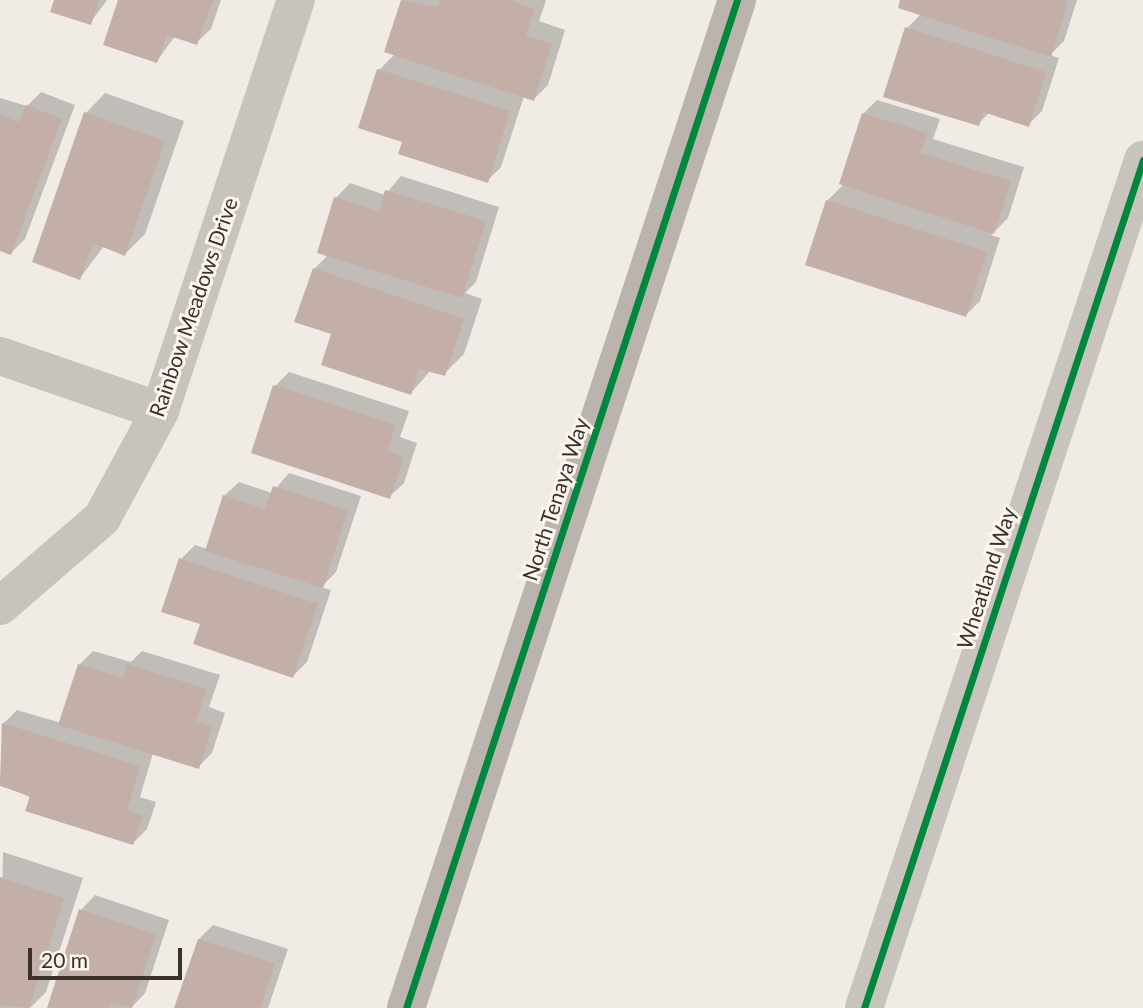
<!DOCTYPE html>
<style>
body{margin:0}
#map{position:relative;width:1143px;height:1008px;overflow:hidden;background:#f0ebe5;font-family:Lato,sans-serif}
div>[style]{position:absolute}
.shadow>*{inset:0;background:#0003}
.building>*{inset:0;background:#c3afa7}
.street>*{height:38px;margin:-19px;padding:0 19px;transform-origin:19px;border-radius:19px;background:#c9c3be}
.secondary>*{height:38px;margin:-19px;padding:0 19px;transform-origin:19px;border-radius:19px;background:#bab3ae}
.cycleway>*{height:7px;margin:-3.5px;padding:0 3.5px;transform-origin:3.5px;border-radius:3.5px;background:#00873e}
span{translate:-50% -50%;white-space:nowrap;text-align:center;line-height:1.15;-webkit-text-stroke:6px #fbf5ee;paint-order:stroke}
.street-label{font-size:21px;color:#3b302b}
.scale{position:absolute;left:28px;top:948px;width:154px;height:32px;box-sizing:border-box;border:4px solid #3b302b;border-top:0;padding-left:9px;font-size:21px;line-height:24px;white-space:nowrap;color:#3b302b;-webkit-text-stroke:5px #fbf5ee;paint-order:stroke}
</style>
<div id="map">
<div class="shadow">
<div style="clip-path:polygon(56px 0,107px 0,90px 23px)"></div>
<div style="clip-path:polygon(120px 0,221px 0,211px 29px,196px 43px,175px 36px,157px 61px)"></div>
<div style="clip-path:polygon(403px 0,546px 0,539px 21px,565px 30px,548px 85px,534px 99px,524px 96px,501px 167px,487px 181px,404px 141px,379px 70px,395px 54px,386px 51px)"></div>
<div style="clip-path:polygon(902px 0,1077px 0,1064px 41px,1050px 55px,1059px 58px,1042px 111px,1028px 125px,990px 112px,978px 124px,907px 28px,921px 14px)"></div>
<div style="clip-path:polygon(41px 92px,75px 105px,25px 239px,11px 253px,0 249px,0 98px,27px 106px)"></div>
<div style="clip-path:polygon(105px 93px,184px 121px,145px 234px,125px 254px,104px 246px,80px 278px,86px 113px)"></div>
<div style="clip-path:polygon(877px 100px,940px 119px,933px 139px,1024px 167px,1008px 218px,991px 235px,1000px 238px,980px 301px,966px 315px,827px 201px,844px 184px,863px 114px)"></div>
<div style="clip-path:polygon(401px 176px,499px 207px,476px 282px,465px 293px,482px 299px,464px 354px,444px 374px,431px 370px,411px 393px,333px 333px,314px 269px,328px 255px,319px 252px,336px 198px,350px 183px,385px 195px)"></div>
<div style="clip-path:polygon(289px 372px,409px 411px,400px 437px,417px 443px,404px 483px,389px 497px,275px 386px)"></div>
<div style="clip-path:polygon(289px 473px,361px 496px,336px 572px,321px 587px,331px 590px,307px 662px,293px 676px,202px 623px,181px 559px,195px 545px,207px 549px,224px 496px,239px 482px,272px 493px)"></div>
<div style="clip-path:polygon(93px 651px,131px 662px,142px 651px,220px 675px,209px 707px,225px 713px,212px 753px,198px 767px,153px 753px,140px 797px,156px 802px,147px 829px,133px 843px,0 784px,3px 724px,17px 710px,61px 723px,79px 665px)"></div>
<div style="clip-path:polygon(3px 852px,83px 878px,46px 992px,30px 1008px,0 1008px)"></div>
<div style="clip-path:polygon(95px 895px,169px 920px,145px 993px,131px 1008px,49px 1008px,81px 910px)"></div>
<div style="clip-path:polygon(213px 925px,288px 949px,268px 1008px,176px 1008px,199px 939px)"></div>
</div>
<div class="building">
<div style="clip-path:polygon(54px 0,99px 0,91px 25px,50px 12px)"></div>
<div style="clip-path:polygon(118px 0,213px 0,197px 45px,167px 35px,157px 63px,103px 45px)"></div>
<div style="clip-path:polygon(401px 0,438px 7px,440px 0,510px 0,535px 9px,526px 35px,552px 44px,534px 101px,384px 52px)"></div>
<div style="clip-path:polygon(900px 0,1061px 0,1068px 2px,1051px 57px,898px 8px)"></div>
<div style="clip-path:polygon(905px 27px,1046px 72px,1029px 127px,983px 112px,979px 126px,883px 97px)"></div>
<div style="clip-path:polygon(377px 69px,510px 111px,488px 183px,398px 154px,402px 142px,358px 128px)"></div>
<div style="clip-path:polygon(26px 105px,62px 119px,11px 255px,0 251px,0 115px,19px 122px)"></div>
<div style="clip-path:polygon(84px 112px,165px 141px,125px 256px,93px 243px,80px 280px,32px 262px)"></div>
<div style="clip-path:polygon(862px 113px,927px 133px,920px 153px,1011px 181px,994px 234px,839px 184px)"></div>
<div style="clip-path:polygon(385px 190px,486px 221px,462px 298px,317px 253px,334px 197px,379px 211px)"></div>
<div style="clip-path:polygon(826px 200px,987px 252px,966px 317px,805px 265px)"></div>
<div style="clip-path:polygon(313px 268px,464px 319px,445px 376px,419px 369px,411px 395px,321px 365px,331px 334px,294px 322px)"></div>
<div style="clip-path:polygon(273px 385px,396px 425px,387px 451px,404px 457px,390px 499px,251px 453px)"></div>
<div style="clip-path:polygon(273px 486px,348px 510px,323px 588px,205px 551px,223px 495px,265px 509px)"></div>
<div style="clip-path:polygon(179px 558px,318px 604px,293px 678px,193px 644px,200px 624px,161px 612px)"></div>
<div style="clip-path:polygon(78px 664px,123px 678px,127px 664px,207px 689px,196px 721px,212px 727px,199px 769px,58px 725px)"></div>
<div style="clip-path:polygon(2px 723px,140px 766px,127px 811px,143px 816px,133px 845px,25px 811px,30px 796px,0 786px)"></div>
<div style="clip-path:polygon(0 877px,64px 898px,29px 1008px,0 1005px)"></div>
<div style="clip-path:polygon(79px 909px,156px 934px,132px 1008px,111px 1003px,109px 1008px,47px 1008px)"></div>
<div style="clip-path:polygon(198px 939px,275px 963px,260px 1008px,174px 1008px)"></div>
</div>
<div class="street">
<div style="left:0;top:356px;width:169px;rotate:19deg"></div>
<div style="left:0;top:606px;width:135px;rotate:-40.8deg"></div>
<div style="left:102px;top:518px;width:122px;rotate:-61.5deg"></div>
<div style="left:160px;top:411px;width:433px;rotate:-71.7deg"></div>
<div style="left:864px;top:1008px;width:893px;rotate:-71.79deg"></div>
</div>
<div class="secondary">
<div style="left:406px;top:1008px;width:1061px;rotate:-71.82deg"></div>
</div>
<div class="cycleway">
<div style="left:406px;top:1008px;width:1061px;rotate:-71.82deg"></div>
<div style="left:864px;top:1008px;width:893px;rotate:-71.79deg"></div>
</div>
<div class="street-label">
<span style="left:193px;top:307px;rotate:-71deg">Rainbow Meadows Drive</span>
<span style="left:555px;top:499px;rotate:-72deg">North Tenaya Way</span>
<span style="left:986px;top:578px;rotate:-72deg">Wheatland Way</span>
</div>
<div class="scale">20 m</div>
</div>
